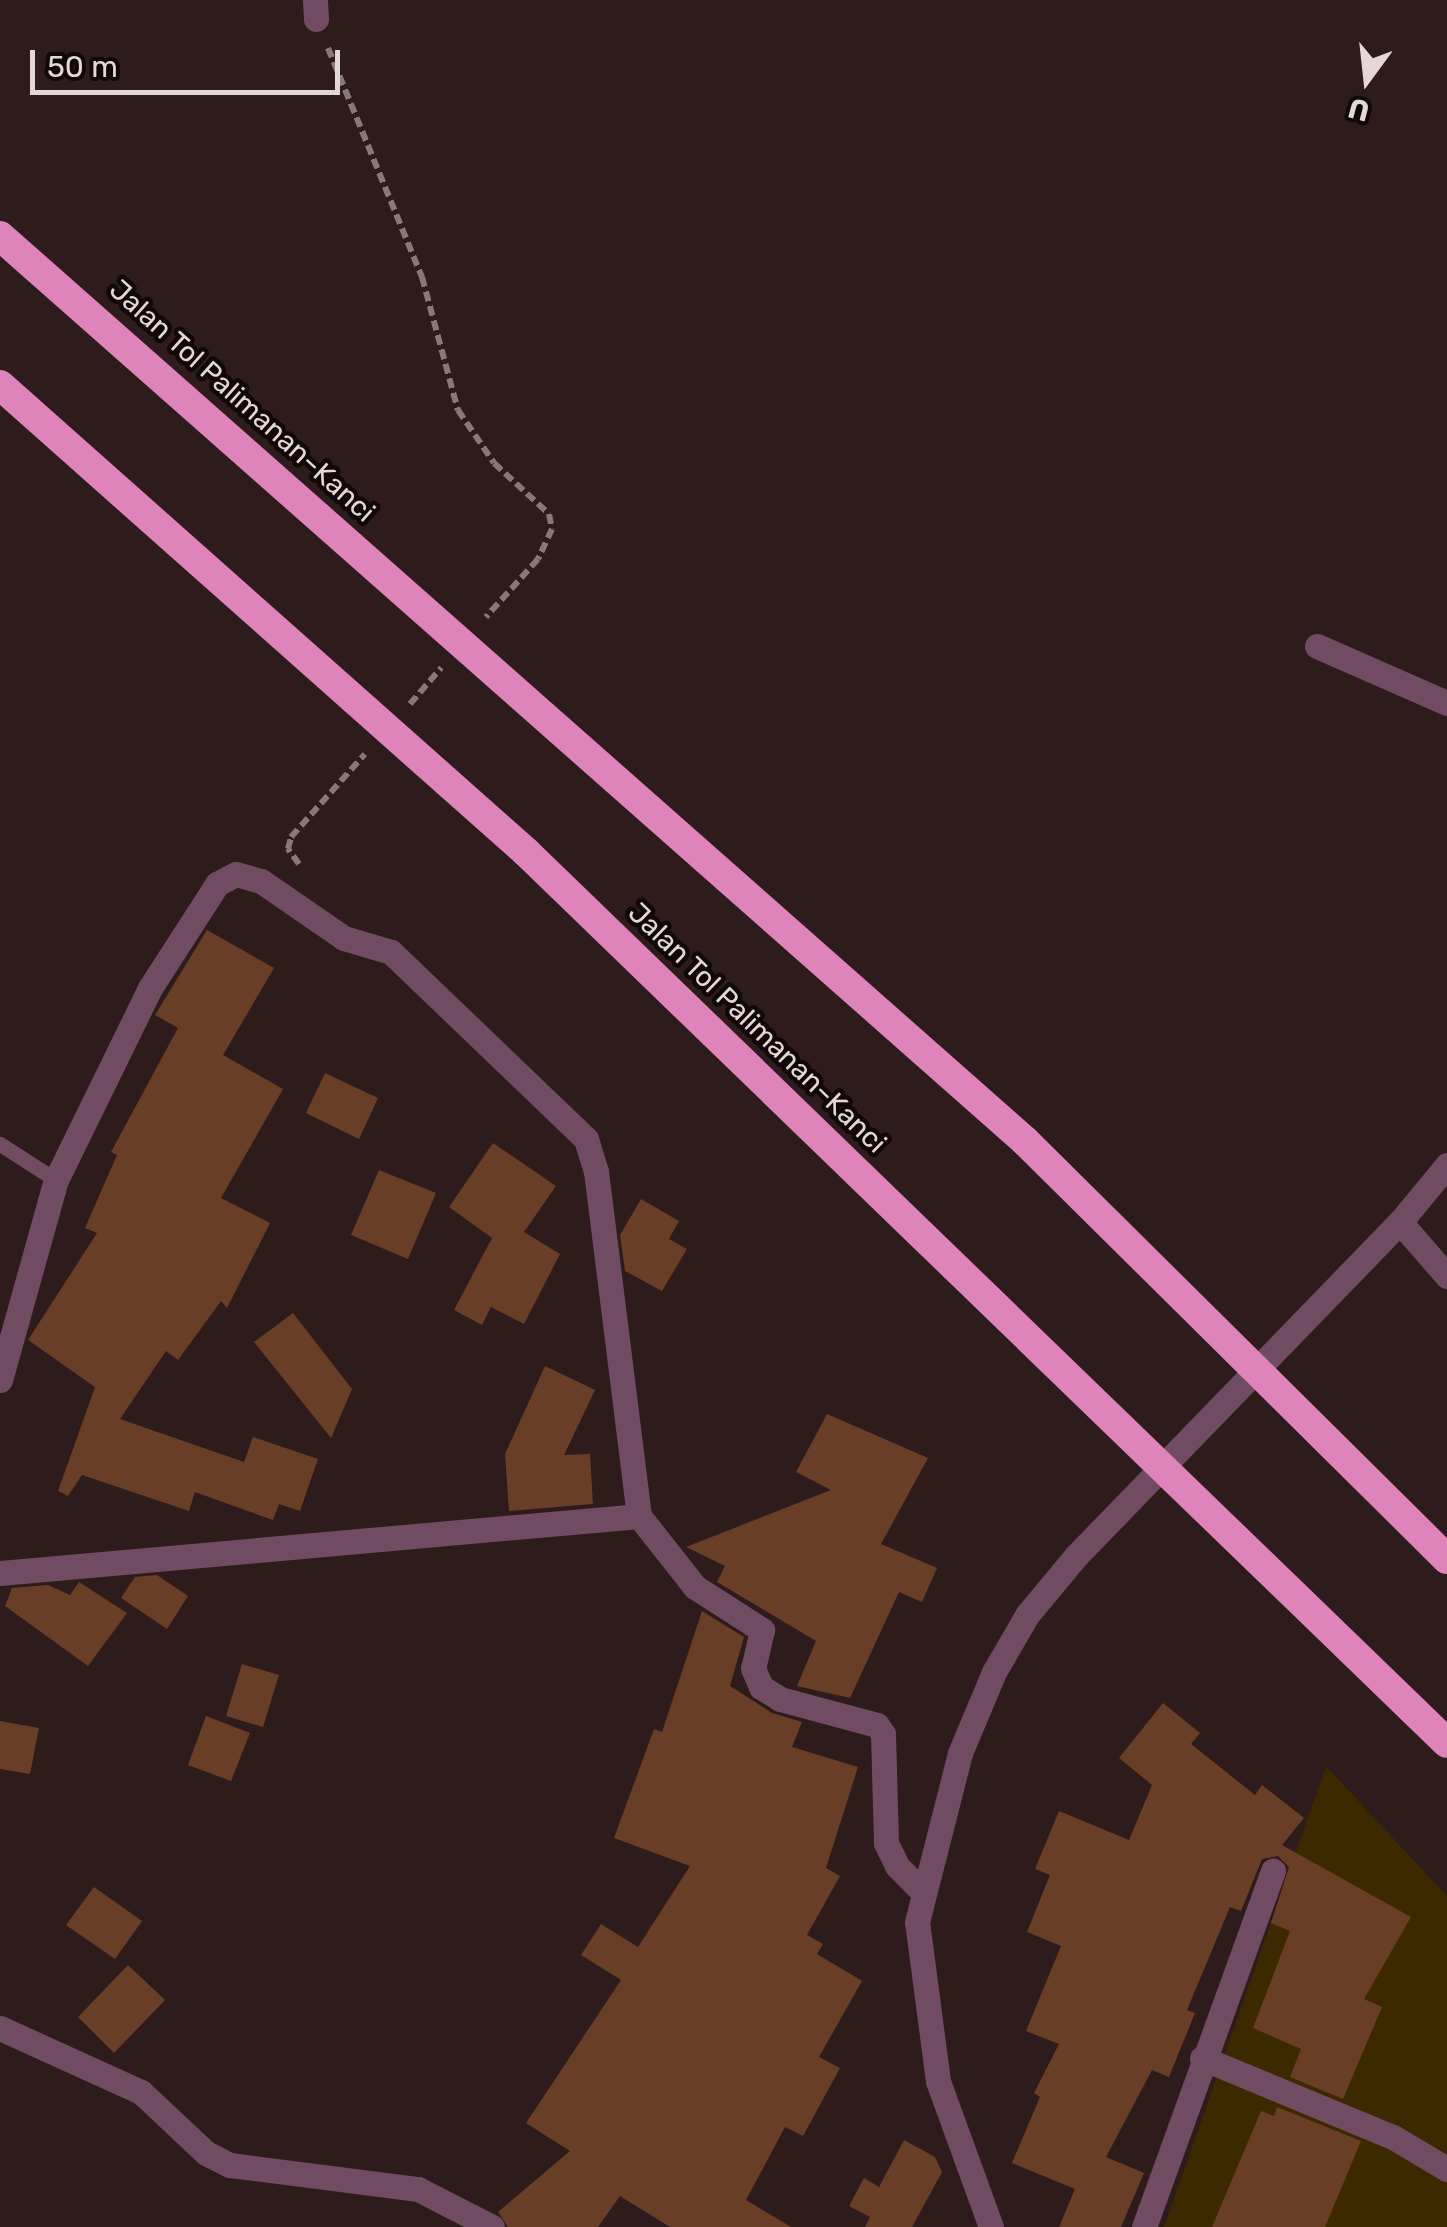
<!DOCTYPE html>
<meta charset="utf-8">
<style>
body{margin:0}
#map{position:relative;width:1447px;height:2227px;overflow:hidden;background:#2e1b1c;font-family:Rubik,sans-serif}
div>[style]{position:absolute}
.green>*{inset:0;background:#3c2900}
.building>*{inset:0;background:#693e26}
.path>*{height:6px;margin-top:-3px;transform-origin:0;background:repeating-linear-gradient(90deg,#887878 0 10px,transparent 0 15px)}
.service>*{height:15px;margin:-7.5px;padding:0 7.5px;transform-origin:7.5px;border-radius:7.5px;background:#714b61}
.minor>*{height:25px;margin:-12.5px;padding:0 12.5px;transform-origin:12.5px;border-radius:12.5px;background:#714b61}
.tertiary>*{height:25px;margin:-12.5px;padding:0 12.5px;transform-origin:12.5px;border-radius:12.5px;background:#714b61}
.motorway>*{height:30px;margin:-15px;padding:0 15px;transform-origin:15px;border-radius:15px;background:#df83bb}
span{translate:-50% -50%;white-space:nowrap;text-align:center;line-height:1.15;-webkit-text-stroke:9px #110809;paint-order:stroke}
.street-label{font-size:28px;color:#e4d7d7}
.north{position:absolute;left:1317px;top:30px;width:100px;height:100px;-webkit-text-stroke:8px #110809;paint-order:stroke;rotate:195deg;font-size:28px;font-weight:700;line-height:40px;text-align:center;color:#e4d7d7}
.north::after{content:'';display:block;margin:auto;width:35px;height:45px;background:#e4d7d7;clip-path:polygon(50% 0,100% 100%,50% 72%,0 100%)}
.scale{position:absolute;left:30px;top:50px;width:310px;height:45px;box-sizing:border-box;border:5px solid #e4d7d7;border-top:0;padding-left:12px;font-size:30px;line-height:35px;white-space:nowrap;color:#e4d7d7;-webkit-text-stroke:8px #110809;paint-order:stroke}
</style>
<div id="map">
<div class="green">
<div style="clip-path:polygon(1326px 1766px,1447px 1896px,1447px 2227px,1164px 2227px)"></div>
</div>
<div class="building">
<div style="clip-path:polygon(207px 930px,274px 968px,223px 1055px,283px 1089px,221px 1198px,270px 1223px,227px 1308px,221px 1301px,178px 1360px,166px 1351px,120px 1419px,244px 1462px,253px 1437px,318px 1459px,300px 1511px,279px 1504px,273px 1520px,195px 1492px,189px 1511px,82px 1475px,68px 1496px,58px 1491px,95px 1387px,28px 1340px,97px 1233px,85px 1228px,117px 1155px,111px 1152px,178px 1028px,155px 1015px)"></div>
<div style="clip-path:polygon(325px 1073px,378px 1098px,359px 1139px,306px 1113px)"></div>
<div style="clip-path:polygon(493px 1143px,556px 1186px,524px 1232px,560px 1254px,524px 1324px,491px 1307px,482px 1325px,454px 1310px,492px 1238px,449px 1207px)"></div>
<div style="clip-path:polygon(379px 1170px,436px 1193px,408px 1259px,351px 1235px)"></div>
<div style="clip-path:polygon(641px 1199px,679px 1221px,669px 1239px,687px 1249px,662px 1291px,625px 1271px,620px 1235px)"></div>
<div style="clip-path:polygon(293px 1313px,352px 1389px,331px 1438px,254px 1342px)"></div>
<div style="clip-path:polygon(545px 1366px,595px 1390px,564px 1455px,590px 1454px,593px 1504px,509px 1511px,505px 1454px)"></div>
<div style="clip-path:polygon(827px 1414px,928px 1458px,881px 1544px,937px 1568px,922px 1602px,899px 1592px,850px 1698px,797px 1686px,816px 1641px,717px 1582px,725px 1566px,686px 1547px,831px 1490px,796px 1472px)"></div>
<div style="clip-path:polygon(157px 1575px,188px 1596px,167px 1629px,121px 1598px,135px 1577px)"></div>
<div style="clip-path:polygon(79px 1582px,127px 1613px,88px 1666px,5px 1606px,12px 1588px,48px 1585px,70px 1595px)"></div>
<div style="clip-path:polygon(702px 1611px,744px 1637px,730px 1686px,772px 1713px,802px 1722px,792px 1747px,858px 1767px,826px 1868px,840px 1876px,807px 1935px,823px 1944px,817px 1954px,862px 1981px,819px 2057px,840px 2068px,803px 2136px,785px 2127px,746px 2200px,791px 2227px,670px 2227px,620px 2196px,598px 2227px,508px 2227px,498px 2212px,570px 2151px,526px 2123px,621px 1980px,581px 1955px,601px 1924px,638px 1947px,690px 1866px,614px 1838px,654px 1729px,662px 1732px)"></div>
<div style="clip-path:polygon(242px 1664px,279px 1675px,263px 1727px,226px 1716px)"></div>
<div style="clip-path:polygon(1163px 1703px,1200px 1733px,1191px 1744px,1255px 1795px,1262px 1785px,1304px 1818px,1282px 1845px,1411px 1917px,1364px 1999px,1382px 2007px,1343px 2099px,1290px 2077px,1301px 2049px,1253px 2028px,1290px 1931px,1271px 1923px,1289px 1867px,1278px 1856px,1262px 1859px,1241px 1911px,1230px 1907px,1187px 2010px,1195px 2013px,1169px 2077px,1152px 2070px,1106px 2157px,1144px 2173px,1121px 2227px,1059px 2227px,1075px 2189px,1012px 2163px,1040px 2097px,1034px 2093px,1059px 2044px,1026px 2031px,1061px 1946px,1027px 1932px,1050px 1875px,1035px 1869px,1059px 1811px,1129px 1840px,1152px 1785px,1119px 1758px)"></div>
<div style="clip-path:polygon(206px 1716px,250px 1733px,231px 1781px,188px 1765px)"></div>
<div style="clip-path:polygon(0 1721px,39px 1728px,30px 1774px,0 1769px)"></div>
<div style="clip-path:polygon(94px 1887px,142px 1921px,115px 1959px,66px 1925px)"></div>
<div style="clip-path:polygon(128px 1965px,165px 2000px,114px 2053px,78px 2017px)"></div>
<div style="clip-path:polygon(1277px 2107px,1361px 2141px,1325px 2227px,1212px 2227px,1261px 2111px,1274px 2116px)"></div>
<div style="clip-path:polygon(904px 2140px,935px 2157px,942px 2172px,912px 2227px,865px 2227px,870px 2217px,849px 2206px,864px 2178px,879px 2187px)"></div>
</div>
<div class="path">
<div style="left:328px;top:48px;width:248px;rotate:67.7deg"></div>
<div style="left:422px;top:277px;width:138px;rotate:74.9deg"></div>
<div style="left:458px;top:410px;width:64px;rotate:55.8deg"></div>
<div style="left:494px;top:463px;width:75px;rotate:42.8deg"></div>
<div style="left:549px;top:514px;width:15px;rotate:79deg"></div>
<div style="left:552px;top:529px;width:33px;rotate:115deg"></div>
<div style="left:538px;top:559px;width:78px;rotate:131.9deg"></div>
<div style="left:410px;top:704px;width:48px;rotate:-49.3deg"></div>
<div style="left:299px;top:864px;width:19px;rotate:-126deg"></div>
<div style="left:288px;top:849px;width:12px;rotate:-76deg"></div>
<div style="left:291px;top:837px;width:111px;rotate:-48.3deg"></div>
</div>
<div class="service">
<div style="left:0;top:1144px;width:67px;rotate:32.7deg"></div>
</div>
<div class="minor">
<div style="left:315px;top:0;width:19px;rotate:87deg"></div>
<div style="left:1317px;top:646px;width:142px;rotate:23.7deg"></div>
<div style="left:1400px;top:1222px;width:72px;rotate:49deg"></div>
<div style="left:0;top:1380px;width:208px;rotate:-74.4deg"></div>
<div style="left:56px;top:1180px;width:214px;rotate:-63.9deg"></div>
<div style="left:150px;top:988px;width:124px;rotate:-57.2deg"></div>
<div style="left:217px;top:884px;width:21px;rotate:-28deg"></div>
<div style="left:236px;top:874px;width:26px;rotate:16deg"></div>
<div style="left:261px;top:881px;width:101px;rotate:34.5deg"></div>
<div style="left:344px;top:938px;width:49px;rotate:16.6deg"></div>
<div style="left:391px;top:952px;width:270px;rotate:43.8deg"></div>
<div style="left:586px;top:1139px;width:34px;rotate:73deg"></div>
<div style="left:596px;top:1171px;width:348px;rotate:82.9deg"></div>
<div style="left:639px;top:1516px;width:90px;rotate:51.7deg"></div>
<div style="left:695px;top:1587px;width:80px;rotate:32.7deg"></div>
<div style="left:762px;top:1630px;width:39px;rotate:103deg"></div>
<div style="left:753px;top:1668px;width:21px;rotate:67deg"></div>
<div style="left:761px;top:1687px;width:22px;rotate:32deg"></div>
<div style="left:780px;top:1699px;width:100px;rotate:15deg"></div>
<div style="left:877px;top:1725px;width:11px;rotate:56deg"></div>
<div style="left:883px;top:1734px;width:109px;rotate:88.4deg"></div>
<div style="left:886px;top:1843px;width:25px;rotate:64deg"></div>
<div style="left:897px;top:1866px;width:34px;rotate:45deg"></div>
<div style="left:0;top:1573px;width:642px;rotate:-5.1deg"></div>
<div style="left:0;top:2028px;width:155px;rotate:24.4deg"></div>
<div style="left:141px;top:2092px;width:89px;rotate:43.2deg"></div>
<div style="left:206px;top:2153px;width:27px;rotate:27deg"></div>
<div style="left:230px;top:2165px;width:190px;rotate:7.3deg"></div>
<div style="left:418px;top:2189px;width:83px;rotate:27.2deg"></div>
<div style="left:1202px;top:2058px;width:207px;rotate:22.5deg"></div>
<div style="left:1393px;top:2137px;width:63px;rotate:30.7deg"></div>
<div style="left:1144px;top:2227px;width:379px;rotate:-70.1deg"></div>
</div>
<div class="tertiary">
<div style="left:991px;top:2227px;width:155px;rotate:-110deg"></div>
<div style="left:938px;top:2081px;width:160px;rotate:-97.5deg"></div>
<div style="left:917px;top:1922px;width:174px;rotate:-75.7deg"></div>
<div style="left:960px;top:1753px;width:88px;rotate:-67.2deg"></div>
<div style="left:994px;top:1672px;width:66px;rotate:-59.9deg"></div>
<div style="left:1027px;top:1615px;width:77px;rotate:-50.3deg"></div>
<div style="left:1076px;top:1556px;width:465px;rotate:-45.9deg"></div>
<div style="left:1400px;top:1222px;width:74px;rotate:-50.5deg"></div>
</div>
<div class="motorway">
<div style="left:0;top:236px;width:1367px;rotate:41.44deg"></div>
<div style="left:1025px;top:1141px;width:594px;rotate:44.73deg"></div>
<div style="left:0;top:385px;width:703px;rotate:41.6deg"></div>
<div style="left:526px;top:852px;width:1281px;rotate:44.05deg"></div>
</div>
<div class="street-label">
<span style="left:242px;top:401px;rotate:42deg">Jalan Tol Palimanan–Kanci</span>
<span style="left:757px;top:1028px;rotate:44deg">Jalan Tol Palimanan–Kanci</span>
</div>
<div class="north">U</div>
<div class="scale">50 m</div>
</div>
